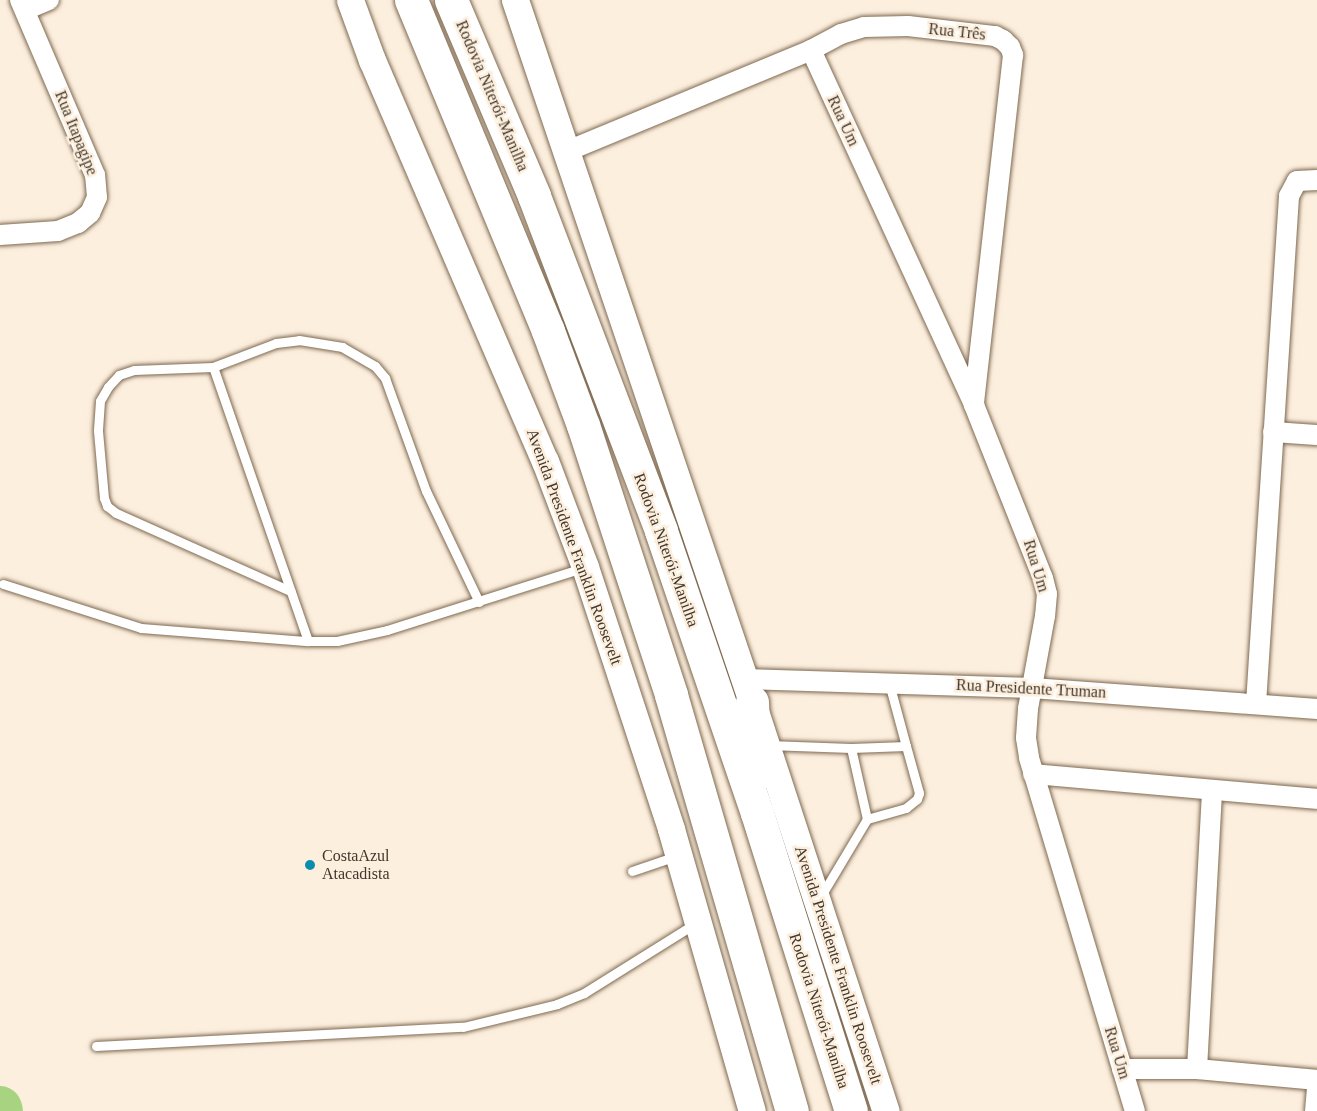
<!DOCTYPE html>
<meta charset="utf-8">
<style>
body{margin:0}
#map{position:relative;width:1317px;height:1111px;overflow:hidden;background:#fdefde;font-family:"Times New Roman",serif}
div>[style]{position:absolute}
.river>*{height:44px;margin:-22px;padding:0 22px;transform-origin:22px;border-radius:22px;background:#a8d481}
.roads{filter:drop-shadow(0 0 2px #7e6950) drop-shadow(0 0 2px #7e6950)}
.lane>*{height:9px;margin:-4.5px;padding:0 4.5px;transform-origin:4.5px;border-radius:4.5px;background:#fff}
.street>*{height:20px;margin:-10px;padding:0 10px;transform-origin:10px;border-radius:10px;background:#fff}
.secondary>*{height:27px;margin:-13.5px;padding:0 13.5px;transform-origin:13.5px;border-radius:13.5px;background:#fff}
.highway>*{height:33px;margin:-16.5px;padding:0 16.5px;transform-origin:16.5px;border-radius:16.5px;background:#fff}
.dots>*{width:16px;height:16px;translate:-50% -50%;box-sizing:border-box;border:3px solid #fdefde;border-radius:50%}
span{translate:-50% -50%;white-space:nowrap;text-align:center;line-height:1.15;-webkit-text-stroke:5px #fdefde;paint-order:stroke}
.street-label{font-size:16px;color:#41372c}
.poi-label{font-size:16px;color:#41372c}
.left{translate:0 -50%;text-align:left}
</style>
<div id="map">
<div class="river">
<div style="left:0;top:1108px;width:3px;rotate:72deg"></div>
</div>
<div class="roads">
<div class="lane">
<div style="left:213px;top:367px;width:79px;rotate:177.8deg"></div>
<div style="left:134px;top:370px;width:16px;rotate:162deg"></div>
<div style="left:119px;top:375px;width:16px;rotate:133deg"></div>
<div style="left:108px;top:387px;width:16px;rotate:120deg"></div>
<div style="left:100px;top:401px;width:30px;rotate:94deg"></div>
<div style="left:98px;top:431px;width:67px;rotate:84.9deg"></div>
<div style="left:104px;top:498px;width:9px;rotate:69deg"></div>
<div style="left:107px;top:506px;width:11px;rotate:38deg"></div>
<div style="left:116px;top:513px;width:191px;rotate:24.1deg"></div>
<div style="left:3px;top:584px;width:145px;rotate:17.7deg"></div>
<div style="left:141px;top:628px;width:168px;rotate:4.5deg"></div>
<div style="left:308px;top:641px;width:29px"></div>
<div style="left:337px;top:641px;width:51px;rotate:-12.4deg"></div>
<div style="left:387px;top:630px;width:205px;rotate:-17.6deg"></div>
<div style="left:308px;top:641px;width:290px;rotate:-109.1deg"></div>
<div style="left:213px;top:367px;width:67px;rotate:-20.9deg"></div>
<div style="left:276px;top:343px;width:23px;rotate:-7deg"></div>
<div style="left:299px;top:340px;width:44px;rotate:9.2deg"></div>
<div style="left:342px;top:347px;width:38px;rotate:30deg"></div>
<div style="left:375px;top:366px;width:16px;rotate:50deg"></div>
<div style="left:385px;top:378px;width:120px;rotate:70.1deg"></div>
<div style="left:426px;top:491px;width:123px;rotate:64.5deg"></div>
<div style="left:889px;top:683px;width:65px;rotate:74.9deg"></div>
<div style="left:768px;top:745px;width:83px;rotate:2.1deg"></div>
<div style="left:851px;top:748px;width:55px;rotate:-2.1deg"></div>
<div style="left:906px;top:746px;width:49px;rotate:74.5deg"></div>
<div style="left:919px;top:793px;width:6px;rotate:108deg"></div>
<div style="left:917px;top:799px;width:14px;rotate:141deg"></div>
<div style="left:906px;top:808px;width:41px;rotate:164.2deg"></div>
<div style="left:867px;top:819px;width:90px;rotate:120.9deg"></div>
<div style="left:851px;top:748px;width:73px;rotate:77.3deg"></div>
<div style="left:632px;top:871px;width:46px;rotate:-18.8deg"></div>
<div style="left:96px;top:1046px;width:367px;rotate:-3deg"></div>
<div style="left:463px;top:1027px;width:97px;rotate:-13.7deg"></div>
<div style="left:557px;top:1004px;width:29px;rotate:-22deg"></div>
<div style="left:584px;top:993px;width:132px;rotate:-32deg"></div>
</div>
<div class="street">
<div style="left:25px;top:10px;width:26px;rotate:-23deg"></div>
<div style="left:811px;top:50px;width:391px;rotate:65.3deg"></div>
<div style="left:974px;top:405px;width:186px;rotate:68.3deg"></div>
<div style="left:1043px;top:578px;width:16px;rotate:76deg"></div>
<div style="left:1047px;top:594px;width:22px;rotate:95deg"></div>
<div style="left:1045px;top:616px;width:95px;rotate:100.4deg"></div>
<div style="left:1028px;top:709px;width:29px;rotate:94deg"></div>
<div style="left:1026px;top:738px;width:20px;rotate:81deg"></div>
<div style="left:1029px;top:758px;width:369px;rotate:73.3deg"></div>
<div style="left:565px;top:152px;width:266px;rotate:-22.5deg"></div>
<div style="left:811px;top:50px;width:34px;rotate:-28deg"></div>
<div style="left:841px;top:34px;width:24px;rotate:-17deg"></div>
<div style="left:864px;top:27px;width:44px;rotate:-1.3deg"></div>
<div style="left:908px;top:26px;width:88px;rotate:6.6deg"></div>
<div style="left:995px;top:36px;width:9px;rotate:27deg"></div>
<div style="left:1003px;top:40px;width:10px;rotate:45deg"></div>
<div style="left:1010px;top:47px;width:9px;rotate:69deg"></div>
<div style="left:1013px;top:55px;width:352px;rotate:96.4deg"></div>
<div style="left:0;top:235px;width:58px;rotate:-3.9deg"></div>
<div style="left:58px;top:231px;width:22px;rotate:-22deg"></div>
<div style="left:78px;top:223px;width:16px;rotate:-40deg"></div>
<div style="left:90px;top:213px;width:17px;rotate:-66deg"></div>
<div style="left:97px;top:197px;width:22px;rotate:-95deg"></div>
<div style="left:95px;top:175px;width:190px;rotate:-113.2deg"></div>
<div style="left:1273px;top:432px;width:44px;rotate:3.9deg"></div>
<div style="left:744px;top:679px;width:288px;rotate:1.8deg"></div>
<div style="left:1032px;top:688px;width:286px;rotate:4.2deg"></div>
<div style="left:1256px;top:704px;width:509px;rotate:-86.28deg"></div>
<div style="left:1289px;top:196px;width:17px;rotate:-62deg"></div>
<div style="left:1297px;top:181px;width:20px;rotate:-3deg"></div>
<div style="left:1033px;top:774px;width:285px;rotate:5deg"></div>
<div style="left:1122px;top:1069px;width:75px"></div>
<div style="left:1197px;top:1069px;width:121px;rotate:5.2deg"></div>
<div style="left:1197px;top:1069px;width:279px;rotate:-86.9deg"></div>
<div style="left:1315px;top:1111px;width:25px;rotate:-85deg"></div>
</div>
<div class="secondary">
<div style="left:350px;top:0;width:64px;rotate:69.9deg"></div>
<div style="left:372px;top:60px;width:437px;rotate:66.7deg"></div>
<div style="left:545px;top:461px;width:113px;rotate:69.3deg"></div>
<div style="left:585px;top:567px;width:276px;rotate:71.8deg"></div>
<div style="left:671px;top:829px;width:293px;rotate:74deg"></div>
<div style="left:515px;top:0;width:741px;rotate:71.34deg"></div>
<div style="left:752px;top:702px;width:430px;rotate:71.9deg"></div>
</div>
<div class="highway">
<div style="left:411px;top:0;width:358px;rotate:67.5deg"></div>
<div style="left:548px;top:331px;width:100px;rotate:69.6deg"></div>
<div style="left:583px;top:425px;width:284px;rotate:71.9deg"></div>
<div style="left:671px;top:695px;width:433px;rotate:73.8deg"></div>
<div style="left:451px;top:0;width:213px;rotate:67deg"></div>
<div style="left:534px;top:196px;width:358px;rotate:69.2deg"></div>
<div style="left:661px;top:531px;width:298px;rotate:71.2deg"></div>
<div style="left:757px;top:813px;width:312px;rotate:72.5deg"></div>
<div style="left:752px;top:702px;width:73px;rotate:87.6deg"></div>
</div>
</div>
<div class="dots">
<div style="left:310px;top:865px;background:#0d8dad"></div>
</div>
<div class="street-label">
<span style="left:957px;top:32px;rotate:6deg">Rua Três</span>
<span style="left:492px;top:96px;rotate:67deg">Rodovia Niterói-Manilha</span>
<span style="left:843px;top:121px;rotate:65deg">Rua Um</span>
<span style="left:76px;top:133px;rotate:68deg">Rua Itapagipe</span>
<span style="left:574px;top:547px;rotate:70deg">Avenida Presidente Franklin Roosevelt</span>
<span style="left:666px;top:550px;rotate:70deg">Rodovia Niterói-Manilha</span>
<span style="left:1036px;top:566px;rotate:73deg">Rua Um</span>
<span style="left:1031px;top:689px;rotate:3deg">Rua Presidente Truman</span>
<span style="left:838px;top:965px;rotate:72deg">Avenida Presidente Franklin Roosevelt</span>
<span style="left:819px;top:1011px;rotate:72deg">Rodovia Niterói-Manilha</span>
<span style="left:1117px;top:1053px;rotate:73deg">Rua Um</span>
</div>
<div class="poi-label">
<span class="left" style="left:322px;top:865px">CostaAzul<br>Atacadista</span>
</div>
</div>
